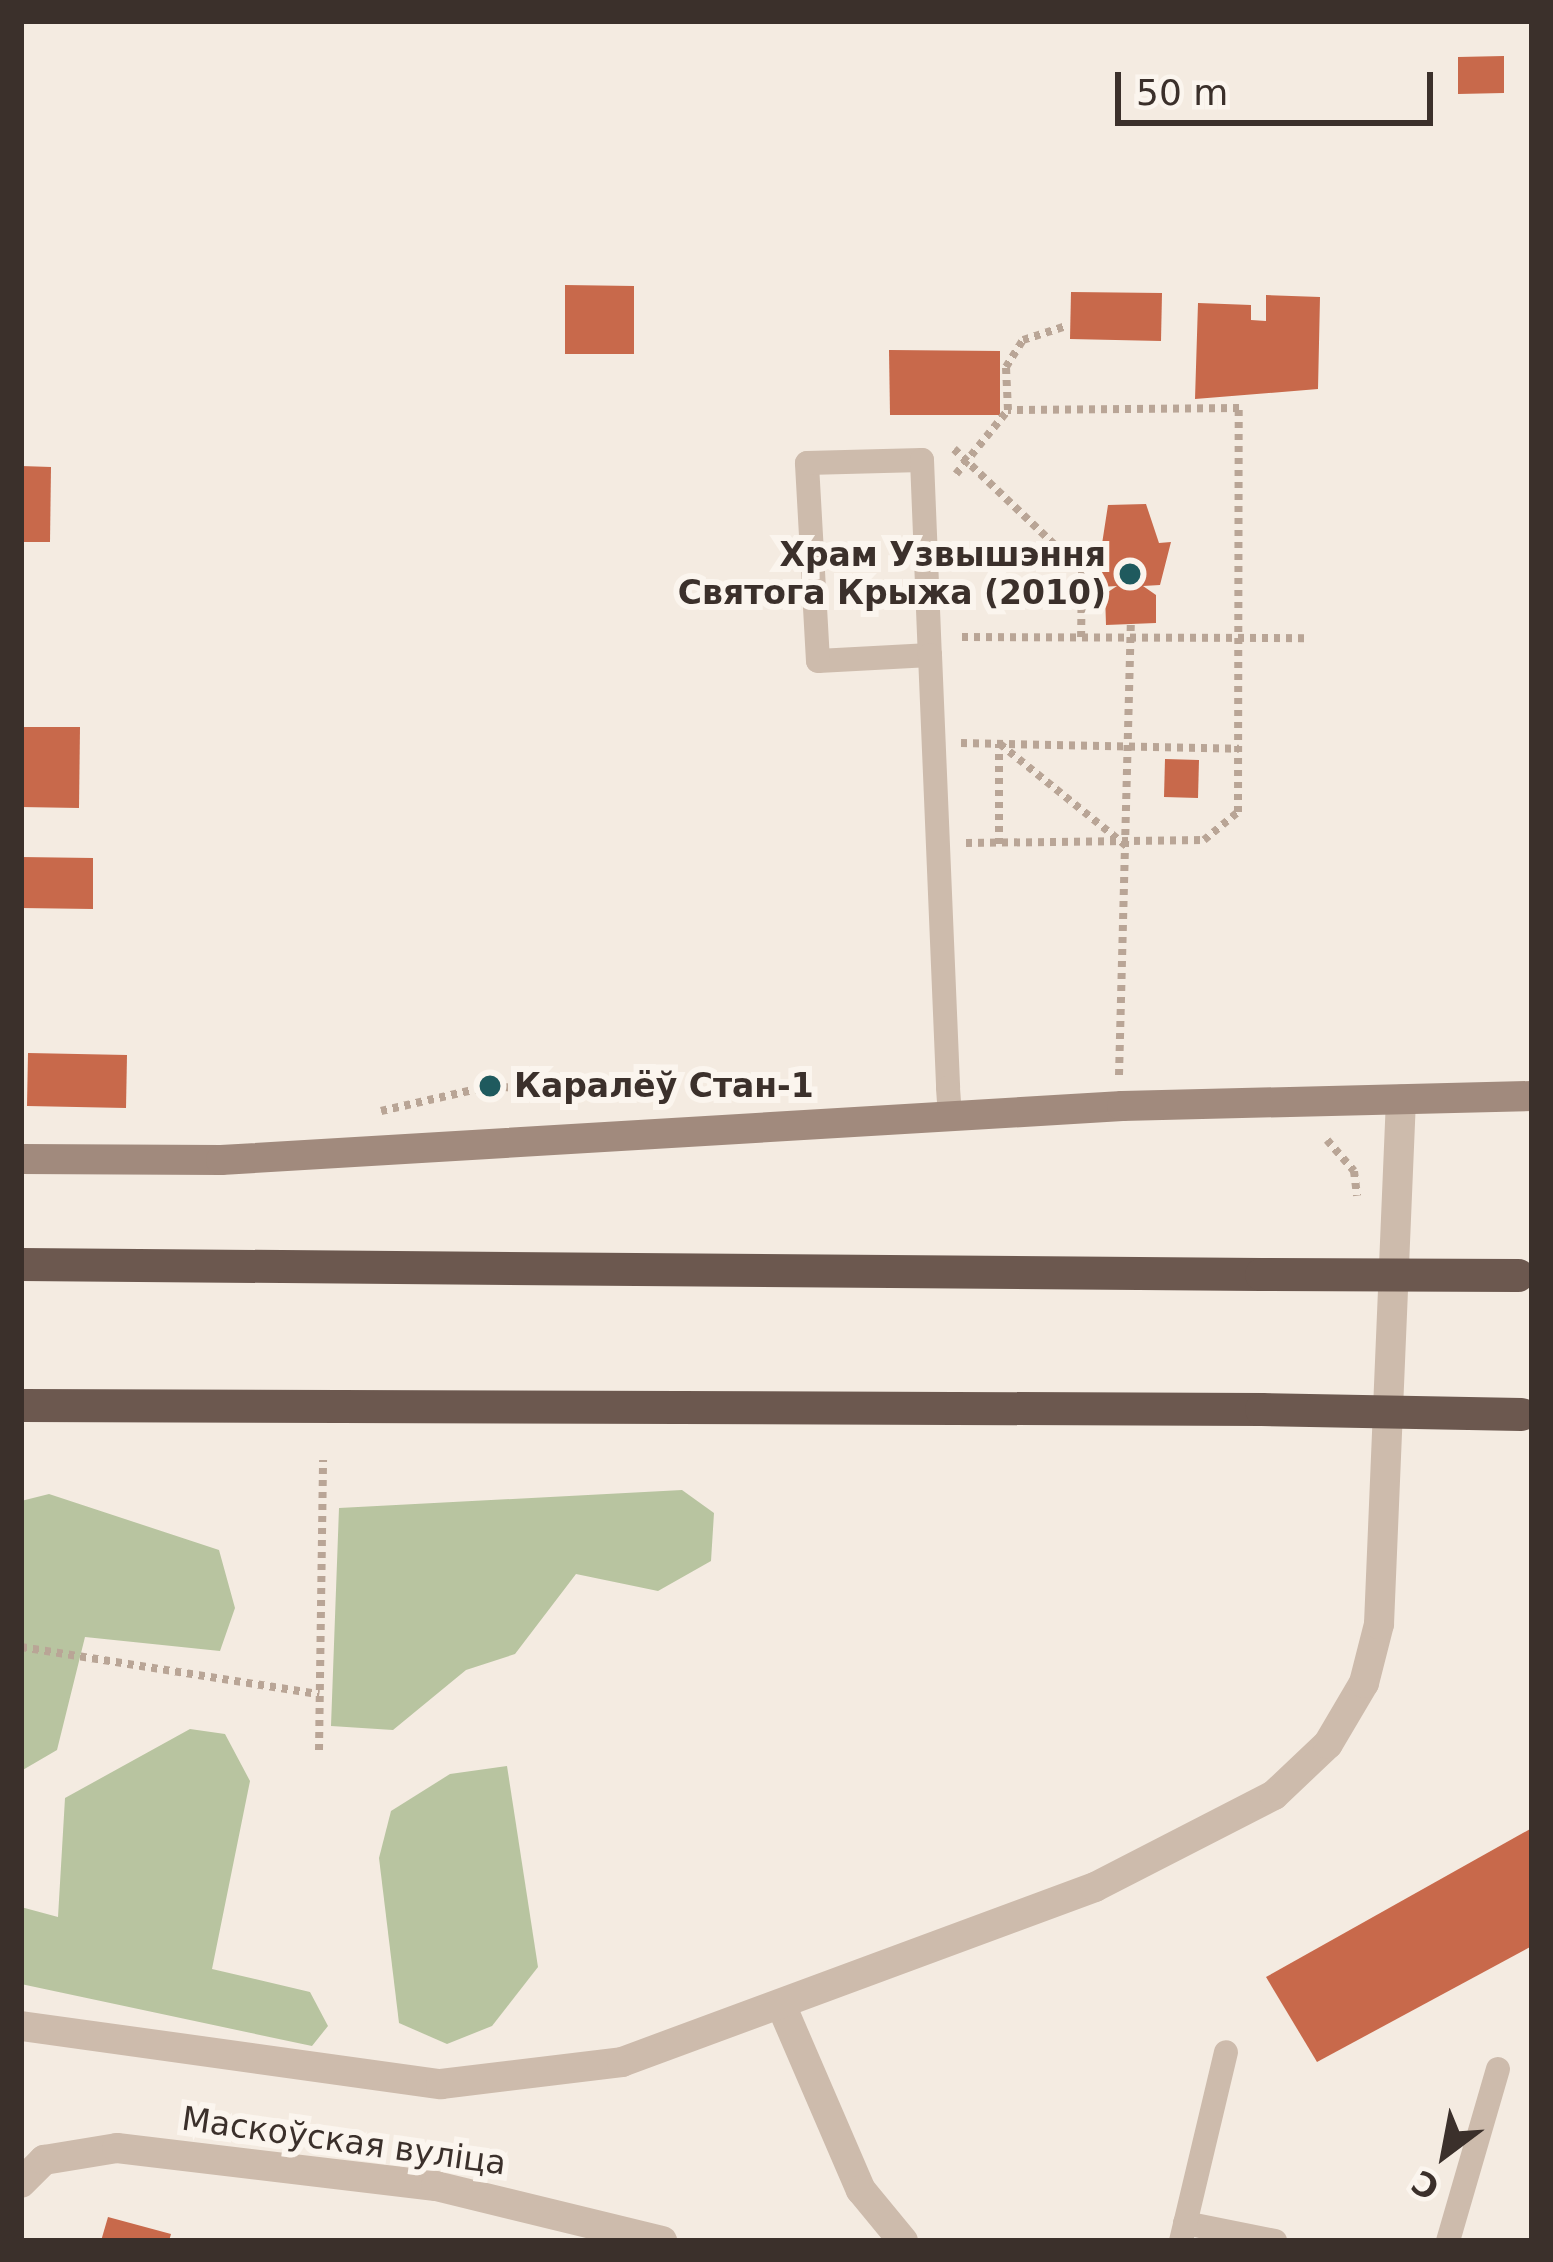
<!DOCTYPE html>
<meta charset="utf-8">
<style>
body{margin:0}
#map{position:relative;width:1553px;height:2262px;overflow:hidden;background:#f4ebe1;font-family:"DejaVu Sans",sans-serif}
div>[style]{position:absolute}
.green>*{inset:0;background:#b8c4a0}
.building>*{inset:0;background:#c8694b}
.path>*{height:8px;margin-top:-4px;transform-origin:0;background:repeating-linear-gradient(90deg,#b9a596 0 6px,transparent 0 12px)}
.service>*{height:24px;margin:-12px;padding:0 12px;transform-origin:12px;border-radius:12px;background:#cdbbac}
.minor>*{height:30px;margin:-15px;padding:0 15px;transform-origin:15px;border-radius:15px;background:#cdbbac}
.tertiary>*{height:30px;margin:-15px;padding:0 15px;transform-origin:15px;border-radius:15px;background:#cdbbac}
.secondary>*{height:30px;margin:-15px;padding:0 15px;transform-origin:15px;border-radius:15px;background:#a18a7d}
.trunk>*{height:33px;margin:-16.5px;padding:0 16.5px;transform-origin:16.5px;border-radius:16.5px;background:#6c584f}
.trunk-bridge>*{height:33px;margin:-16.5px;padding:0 16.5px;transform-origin:16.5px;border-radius:16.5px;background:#6c584f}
.dots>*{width:33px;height:33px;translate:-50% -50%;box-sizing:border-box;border:6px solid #fbf5ee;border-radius:50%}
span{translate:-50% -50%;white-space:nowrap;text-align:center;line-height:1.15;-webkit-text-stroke:12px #fbf5ee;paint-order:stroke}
.poi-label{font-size:33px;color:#3b302b;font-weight:700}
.right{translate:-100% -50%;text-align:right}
.left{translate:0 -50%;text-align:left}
.street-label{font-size:33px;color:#3b302b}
.frame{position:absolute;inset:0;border:24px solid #3b302b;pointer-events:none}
.north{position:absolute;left:1385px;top:2094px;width:120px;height:120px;-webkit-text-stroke:9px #fbf5ee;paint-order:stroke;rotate:212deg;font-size:33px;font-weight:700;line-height:48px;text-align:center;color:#3b302b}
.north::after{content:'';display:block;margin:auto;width:42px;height:54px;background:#3b302b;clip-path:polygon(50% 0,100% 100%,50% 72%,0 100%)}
.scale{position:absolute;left:1115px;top:72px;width:318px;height:54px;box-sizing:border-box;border:6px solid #3b302b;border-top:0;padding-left:15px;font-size:36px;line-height:42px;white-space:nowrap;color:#3b302b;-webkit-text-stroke:9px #fbf5ee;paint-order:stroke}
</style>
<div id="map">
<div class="green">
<div style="clip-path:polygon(682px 1490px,714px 1513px,711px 1561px,658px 1591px,576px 1574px,515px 1654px,466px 1670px,393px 1730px,331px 1726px,339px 1508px)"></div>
<div style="clip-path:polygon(49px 1494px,219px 1550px,235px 1608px,220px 1651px,85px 1637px,57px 1750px,21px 1771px,21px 1501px)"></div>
<div style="clip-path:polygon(190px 1729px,225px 1734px,250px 1781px,212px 1969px,310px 1992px,328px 2026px,312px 2046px,21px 1984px,21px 1907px,58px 1917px,65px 1798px)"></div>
<div style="clip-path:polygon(507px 1766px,538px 1967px,492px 2026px,447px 2044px,399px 2023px,379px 1858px,391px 1811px,450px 1774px)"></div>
</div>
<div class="building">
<div style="clip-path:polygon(1504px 56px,1504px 93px,1458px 94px,1458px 57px)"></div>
<div style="clip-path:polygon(565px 285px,634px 286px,634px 354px,565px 354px)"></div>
<div style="clip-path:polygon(1071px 292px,1162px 293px,1161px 341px,1070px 339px)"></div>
<div style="clip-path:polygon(1266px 295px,1320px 297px,1318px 389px,1195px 399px,1198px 303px,1251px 305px,1251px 320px,1266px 321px)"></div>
<div style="clip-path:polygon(889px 350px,1000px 351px,1000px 415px,890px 415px)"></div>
<div style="clip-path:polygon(21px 466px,51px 467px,50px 542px,21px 542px)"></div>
<div style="clip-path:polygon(1146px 504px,1159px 543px,1171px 542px,1160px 585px,1143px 586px,1156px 595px,1156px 623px,1106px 625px,1105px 594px,1117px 586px,1100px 587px,1083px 545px,1102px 544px,1108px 505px)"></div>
<div style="clip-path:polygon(21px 727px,80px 727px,79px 808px,21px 807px)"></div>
<div style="clip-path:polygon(1165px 759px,1199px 760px,1198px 798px,1164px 797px)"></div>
<div style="clip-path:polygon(21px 857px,93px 858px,93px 909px,21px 908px)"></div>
<div style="clip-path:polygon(28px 1053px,127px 1055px,126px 1108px,27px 1106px)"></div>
<div style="clip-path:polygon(1532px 1828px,1532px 1946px,1317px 2062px,1266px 1977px)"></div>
<div style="clip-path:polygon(108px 2217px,171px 2234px,169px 2241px,101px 2241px)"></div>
</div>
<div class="path">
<div style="left:954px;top:449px;width:177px;rotate:43.6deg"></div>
<div style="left:1082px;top:571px;width:68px;rotate:90.8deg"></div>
<div style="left:956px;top:474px;width:82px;rotate:-50.9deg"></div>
<div style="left:1008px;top:410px;width:43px;rotate:-92.7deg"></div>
<div style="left:1006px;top:367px;width:32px;rotate:-58deg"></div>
<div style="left:1023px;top:340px;width:45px;rotate:-18deg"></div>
<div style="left:962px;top:637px;width:344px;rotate:0.2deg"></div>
<div style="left:961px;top:743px;width:278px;rotate:1.2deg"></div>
<div style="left:1000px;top:744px;width:166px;rotate:38.9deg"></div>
<div style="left:966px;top:843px;width:238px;rotate:-0.7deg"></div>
<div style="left:1204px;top:840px;width:44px;rotate:-39.5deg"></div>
<div style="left:1238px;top:812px;width:404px;rotate:-89.9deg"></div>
<div style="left:1239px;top:408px;width:231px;rotate:179.5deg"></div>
<div style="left:999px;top:844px;width:100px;rotate:-90deg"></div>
<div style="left:1119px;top:1075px;width:451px;rotate:-88.5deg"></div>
<div style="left:381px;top:1111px;width:112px;rotate:-12.9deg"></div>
<div style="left:490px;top:1086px;width:142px;rotate:4deg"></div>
<div style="left:1327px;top:1140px;width:41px;rotate:48.9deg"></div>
<div style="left:1354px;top:1171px;width:25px;rotate:83deg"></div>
<div style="left:21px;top:1647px;width:302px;rotate:9deg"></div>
<div style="left:319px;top:1750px;width:290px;rotate:-89.2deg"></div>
</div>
<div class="service">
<div style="left:930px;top:655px;width:112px;rotate:176.9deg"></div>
<div style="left:818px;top:661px;width:198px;rotate:-93.2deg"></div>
<div style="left:807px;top:463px;width:115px;rotate:-1.5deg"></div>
<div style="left:922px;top:460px;width:195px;rotate:87.7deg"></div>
<div style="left:930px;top:655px;width:433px;rotate:87.6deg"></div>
<div style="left:948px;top:1088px;width:28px;rotate:86deg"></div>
<div style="left:1185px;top:2223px;width:92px;rotate:11.3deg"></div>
<div style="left:1181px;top:2241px;width:194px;rotate:-76.6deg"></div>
<div style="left:1448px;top:2241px;width:179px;rotate:-73.8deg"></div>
</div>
<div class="minor">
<div style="left:782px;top:2007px;width:199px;rotate:66.7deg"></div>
<div style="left:861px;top:2190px;width:66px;rotate:50.5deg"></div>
<div style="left:21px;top:2183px;width:33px;rotate:-45deg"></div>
<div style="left:44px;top:2160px;width:74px;rotate:-9.3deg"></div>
<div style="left:117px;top:2148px;width:321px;rotate:6.8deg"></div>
<div style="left:436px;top:2186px;width:233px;rotate:13.7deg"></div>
</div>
<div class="tertiary">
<div style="left:21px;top:2026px;width:424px;rotate:7.9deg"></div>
<div style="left:441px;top:2084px;width:182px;rotate:-6.9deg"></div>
<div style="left:622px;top:2062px;width:504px;rotate:-20.3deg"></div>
<div style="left:1095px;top:1887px;width:201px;rotate:-27.2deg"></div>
<div style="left:1274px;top:1795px;width:74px;rotate:-43.4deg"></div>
<div style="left:1328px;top:1744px;width:71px;rotate:-59.5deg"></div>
<div style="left:1364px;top:1683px;width:61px;rotate:-75.7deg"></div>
<div style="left:1379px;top:1624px;width:525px;rotate:-87.6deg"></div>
</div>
<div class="secondary">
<div style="left:21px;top:1159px;width:200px;rotate:0.3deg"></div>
<div style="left:221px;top:1160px;width:903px;rotate:-3.43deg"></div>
<div style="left:1122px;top:1106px;width:410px;rotate:-1.4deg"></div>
</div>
<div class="trunk">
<div style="left:21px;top:1264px;width:1240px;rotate:0.46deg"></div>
<div style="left:21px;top:1405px;width:1240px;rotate:0.18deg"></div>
</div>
<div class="trunk-bridge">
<div style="left:1261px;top:1274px;width:257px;rotate:0.2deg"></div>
<div style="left:1261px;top:1409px;width:260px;rotate:1.1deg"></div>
</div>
<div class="dots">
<div style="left:1130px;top:574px;background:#1f5a5e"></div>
<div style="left:490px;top:1086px;background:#1f5a5e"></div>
</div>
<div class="poi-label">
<span class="right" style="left:1106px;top:574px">Храм Узвышэння<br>Святога Крыжа (2010)</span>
<span class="left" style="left:514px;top:1086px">Каралёў Стан-1</span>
</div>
<div class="street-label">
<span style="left:344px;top:2141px;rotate:8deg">Маскоўская вуліца</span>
</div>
<div class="frame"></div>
<div class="north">С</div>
<div class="scale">50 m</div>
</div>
